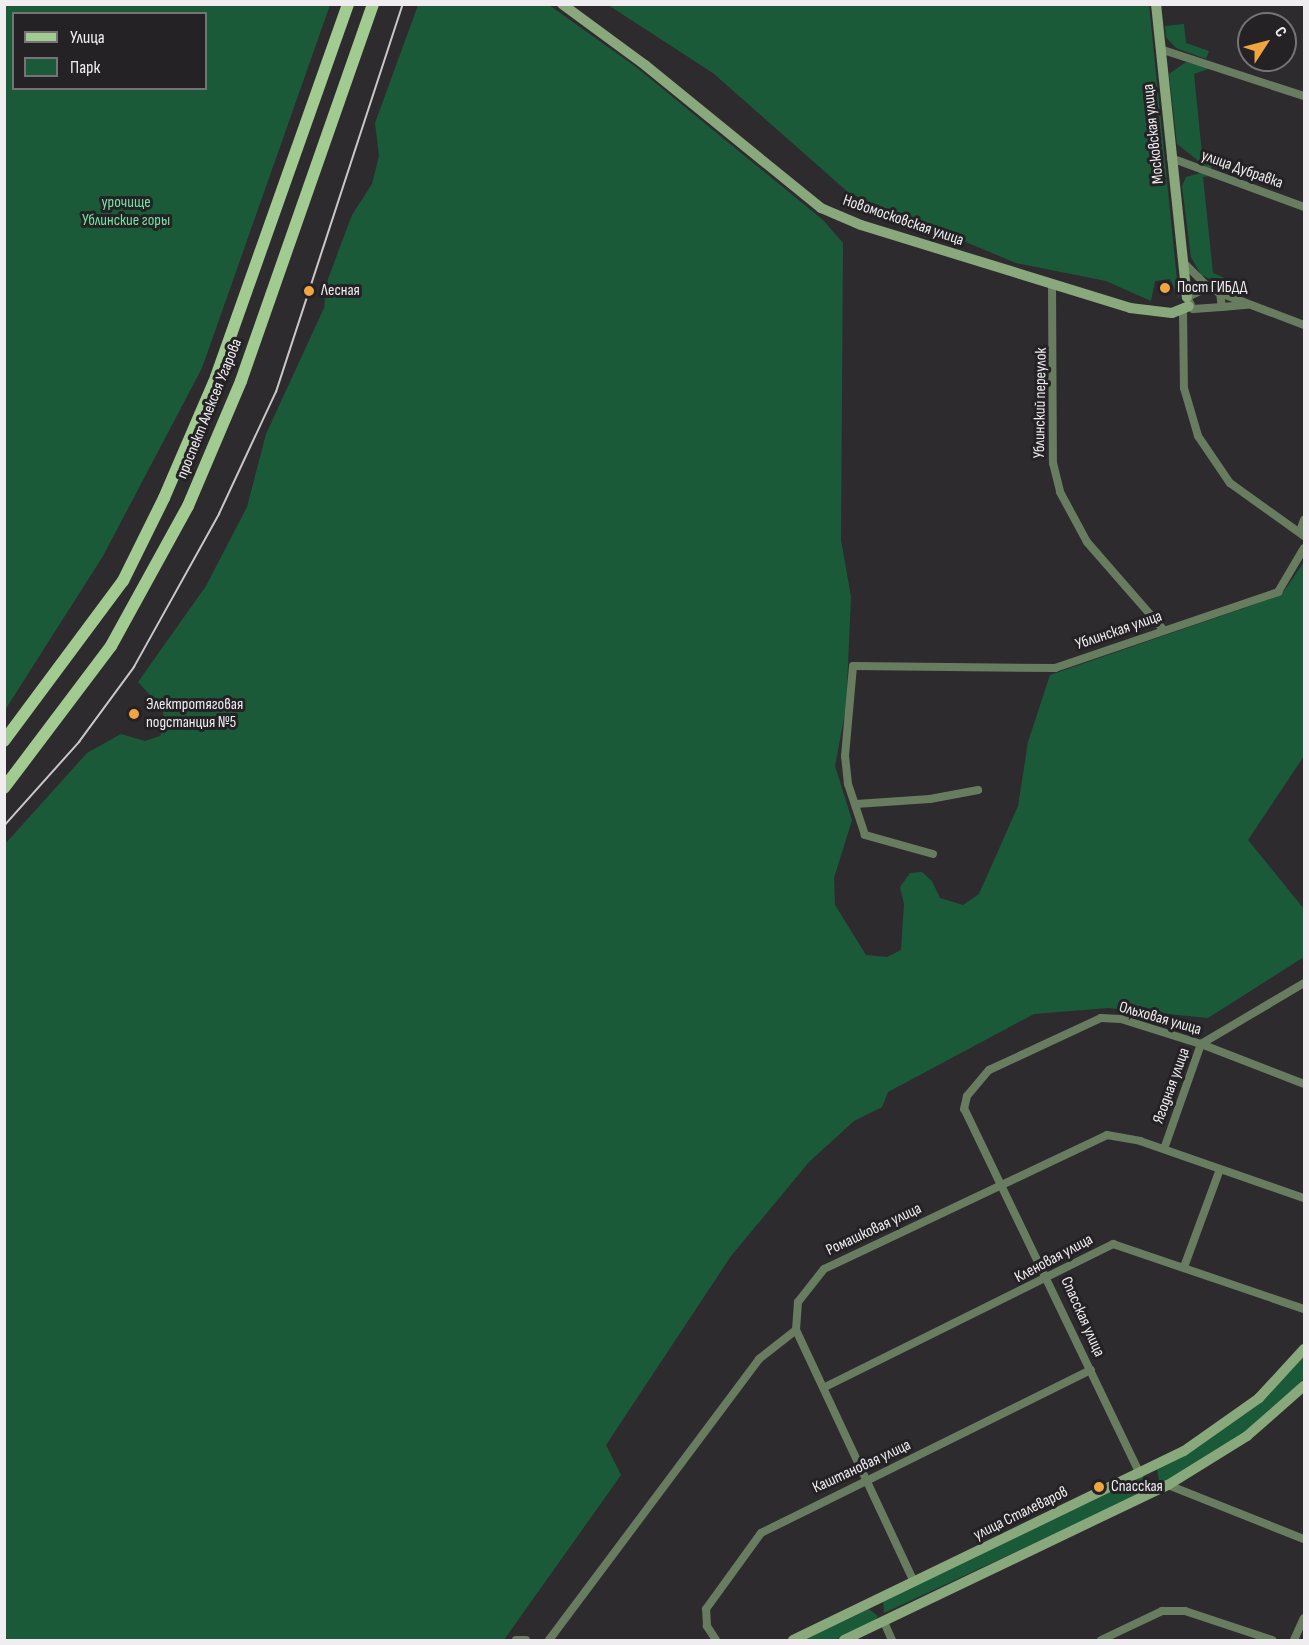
<!DOCTYPE html>
<meta charset="utf-8">
<style>
body{margin:0}
#map{position:relative;width:1309px;height:1645px;overflow:hidden;background:#2e2b2f;font-family:"Sofia Sans Condensed",sans-serif}
div>[style]{position:absolute}
.green>*{inset:0;background:#1b5a39}
.street>*{height:8px;margin:-4px;padding:0 4px;transform-origin:4px;border-radius:4px;background:#687c60}
.secondary>*{height:10px;margin:-5px;padding:0 5px;transform-origin:5px;border-radius:5px;background:#89a87c}
.primary>*{height:12px;margin:-6px;padding:0 6px;transform-origin:6px;border-radius:6px;background:#a2cb91}
.tram>*{height:1.5px;margin:-0.75px;padding:0 0.75px;transform-origin:0.75px;border-radius:0.75px;background:#c9c7c9}
.dots>*{width:16px;height:16px;translate:-50% -50%;box-sizing:border-box;border:3px solid #252225;border-radius:50%}
span{translate:-50% -50%;white-space:nowrap;text-align:center;line-height:1.15;-webkit-text-stroke:6px #252225;paint-order:stroke}
.street-label{font-size:16px;color:#efedef}
.park-label{font-size:16px;color:#74e2a2}
.poi-label{font-size:16px;color:#efedef}
.left{translate:0 -50%;text-align:left}
.frame{position:absolute;inset:0;border:6px solid #efedef;pointer-events:none}
.legend{position:absolute;left:12px;top:12px;width:195px;height:78px;box-sizing:border-box;background:#252225;border:2px solid #767376;margin:0;padding:8px 10px;list-style:none;font-size:18px;color:#efedef}
.legend li{display:flex;align-items:center;gap:12px;height:30px}
.legend b{width:30px;border:2px solid #767376}
.north{position:absolute;left:1237px;top:12px;width:60px;height:60px;box-sizing:border-box;background:#252225;border:2px solid #767376;border-radius:50%;rotate:54deg;font-size:16px;font-weight:700;line-height:24px;text-align:center;color:#efedef}
.north::after{content:'';display:block;margin:auto;width:21px;height:27px;background:#f1a540;clip-path:polygon(50% 0,100% 100%,50% 72%,0 100%)}
</style>
<div id="map">
<div class="green">
<div style="clip-path:polygon(evenodd,5px 4px,330px 5px,202px 368px,103px 556px,5px 710px,5px 4px,14px 14px,206px 14px,206px 88px,14px 88px,14px 14px)"></div>
<div style="clip-path:polygon(418px 5px,549px 5px,636px 67px,823px 220px,843px 243px,841px 540px,851px 597px,846px 708px,835px 766px,852px 820px,834px 878px,835px 905px,866px 955px,887px 957px,901px 950px,904px 904px,900px 887px,910px 873px,922px 872px,932px 881px,940px 898px,963px 905px,979px 894px,1018px 806px,1028px 742px,1050px 675px,1256px 604px,1284px 591px,1304px 562px,1304px 756px,1248px 840px,1304px 909px,1304px 957px,1208px 1018px,1108px 1008px,1034px 1014px,888px 1092px,882px 1107px,854px 1121px,809px 1162px,731px 1256px,606px 1445px,621px 1475px,504px 1640px,5px 1640px,5px 844px,87px 753px,121px 734px,145px 741px,160px 736px,166px 724px,161px 707px,138px 682px,206px 586px,247px 507px,266px 434px,324px 308px,328px 279px,352px 215px,372px 184px,379px 156px,375px 123px)"></div>
<div style="clip-path:polygon(608px 5px,1149px 5px,1179px 299px,1170px 279px,1155px 281px,1151px 301px,1106px 281px,1016px 263px,849px 193px,713px 73px)"></div>
<div style="clip-path:polygon(1184px 24px,1186px 43px,1209px 51px,1206px 59px,1176px 48px,1166px 37px,1165px 26px)"></div>
<div style="clip-path:polygon(1186px 62px,1211px 68px,1194px 74px,1203px 163px,1212px 166px,1210px 170px,1177px 144px,1169px 74px)"></div>
<div style="clip-path:polygon(1200px 173px,1209px 176px,1203px 177px,1213px 273px,1234px 282px,1231px 288px,1201px 275px,1191px 257px,1182px 186px,1186px 177px)"></div>
<div style="clip-path:polygon(1304px 1354px,1304px 1378px,1288px 1397px,1244px 1434px,1165px 1482px,1159px 1481px,1157px 1469px,1248px 1411px)"></div>
<div style="clip-path:polygon(1142px 1477px,1147px 1479px,1149px 1490px,884px 1613px,883px 1601px)"></div>
<div style="clip-path:polygon(869px 1609px,878px 1616px,874px 1622px,835px 1640px,803px 1640px)"></div>
</div>
<div class="street">
<div style="left:1160px;top:49px;width:151px;rotate:18.1deg"></div>
<div style="left:1171px;top:158px;width:142px;rotate:20.2deg"></div>
<div style="left:1184px;top:263px;width:34px;rotate:45deg"></div>
<div style="left:1052px;top:285px;width:178px;rotate:89.7deg"></div>
<div style="left:1053px;top:463px;width:30px;rotate:76deg"></div>
<div style="left:1060px;top:492px;width:57px;rotate:61.6deg"></div>
<div style="left:1087px;top:542px;width:116px;rotate:48.9deg"></div>
<div style="left:1208px;top:287px;width:13px;rotate:27deg"></div>
<div style="left:1220px;top:293px;width:14px;rotate:82deg"></div>
<div style="left:1222px;top:307px;width:29px;rotate:176deg"></div>
<div style="left:1193px;top:309px;width:13px;rotate:-117deg"></div>
<div style="left:1187px;top:297px;width:23px;rotate:-25deg"></div>
<div style="left:1220px;top:293px;width:90px;rotate:20.9deg"></div>
<div style="left:1222px;top:307px;width:25px;rotate:-5deg"></div>
<div style="left:1183px;top:310px;width:78px;rotate:89.3deg"></div>
<div style="left:1184px;top:388px;width:50px;rotate:73.7deg"></div>
<div style="left:1198px;top:436px;width:57px;rotate:55.8deg"></div>
<div style="left:1230px;top:483px;width:91px;rotate:35.6deg"></div>
<div style="left:1300px;top:531px;width:12px;rotate:-70deg"></div>
<div style="left:856px;top:804px;width:74px;rotate:-3.9deg"></div>
<div style="left:930px;top:799px;width:49px;rotate:-10.6deg"></div>
<div style="left:933px;top:854px;width:71px;rotate:-164.4deg"></div>
<div style="left:865px;top:835px;width:54px;rotate:-108.4deg"></div>
<div style="left:848px;top:784px;width:28px;rotate:-96deg"></div>
<div style="left:845px;top:756px;width:90px;rotate:-84.9deg"></div>
<div style="left:853px;top:666px;width:202px;rotate:0.6deg"></div>
<div style="left:1055px;top:668px;width:236px;rotate:-18.8deg"></div>
<div style="left:1278px;top:592px;width:51px;rotate:-59.4deg"></div>
<div style="left:1164px;top:1149px;width:111px;rotate:-70.6deg"></div>
<div style="left:1201px;top:1044px;width:120px;rotate:-30.6deg"></div>
<div style="left:1184px;top:1267px;width:104px;rotate:-69.8deg"></div>
<div style="left:796px;top:1330px;width:278px;rotate:64.9deg"></div>
<div style="left:825px;top:1387px;width:322px;rotate:-26.4deg"></div>
<div style="left:1113px;top:1244px;width:202px;rotate:18.8deg"></div>
<div style="left:1140px;top:1474px;width:405px;rotate:-115.7deg"></div>
<div style="left:964px;top:1109px;width:13px;rotate:-77deg"></div>
<div style="left:967px;top:1096px;width:34px;rotate:-50deg"></div>
<div style="left:989px;top:1070px;width:123px;rotate:-24.9deg"></div>
<div style="left:1101px;top:1018px;width:20px;rotate:3deg"></div>
<div style="left:1121px;top:1019px;width:84px;rotate:17.4deg"></div>
<div style="left:1201px;top:1044px;width:110px;rotate:21.2deg"></div>
<div style="left:1168px;top:1485px;width:146px;rotate:21.7deg"></div>
<div style="left:884px;top:1622px;width:20px;rotate:66deg"></div>
<div style="left:516px;top:1640px;width:10px"></div>
<div style="left:549px;top:1640px;width:351px;rotate:-53.2deg"></div>
<div style="left:759px;top:1359px;width:47px;rotate:-38.1deg"></div>
<div style="left:796px;top:1330px;width:28px;rotate:-86deg"></div>
<div style="left:798px;top:1302px;width:42px;rotate:-51.8deg"></div>
<div style="left:824px;top:1269px;width:313px;rotate:-25.3deg"></div>
<div style="left:1107px;top:1135px;width:34px;rotate:10deg"></div>
<div style="left:1140px;top:1141px;width:174px;rotate:19.2deg"></div>
<div style="left:716px;top:1640px;width:17px;rotate:-123deg"></div>
<div style="left:707px;top:1626px;width:17px;rotate:-93deg"></div>
<div style="left:706px;top:1609px;width:94px;rotate:-54.1deg"></div>
<div style="left:761px;top:1533px;width:368px;rotate:-26.3deg"></div>
<div style="left:1101px;top:1640px;width:68px;rotate:-25.4deg"></div>
<div style="left:1162px;top:1611px;width:23px"></div>
<div style="left:1185px;top:1611px;width:92px;rotate:18.4deg"></div>
<div style="left:1294px;top:1640px;width:24px;rotate:-66deg"></div>
</div>
<div class="secondary">
<div style="left:562px;top:4px;width:103px;rotate:36.3deg"></div>
<div style="left:645px;top:65px;width:227px;rotate:39.1deg"></div>
<div style="left:821px;top:208px;width:43px;rotate:23deg"></div>
<div style="left:861px;top:225px;width:282px;rotate:17.1deg"></div>
<div style="left:1130px;top:308px;width:42px;rotate:6.8deg"></div>
<div style="left:1172px;top:313px;width:18px;rotate:-22deg"></div>
<div style="left:1156px;top:4px;width:295px;rotate:84deg"></div>
<div style="left:793px;top:1640px;width:434px;rotate:-25.8deg"></div>
<div style="left:1184px;top:1451px;width:92px;rotate:-35.2deg"></div>
<div style="left:1259px;top:1398px;width:67px;rotate:-47.4deg"></div>
<div style="left:844px;top:1640px;width:359px;rotate:-25.6deg"></div>
<div style="left:1168px;top:1485px;width:93px;rotate:-31.8deg"></div>
<div style="left:1247px;top:1436px;width:76px;rotate:-41.3deg"></div>
</div>
<div class="primary">
<div style="left:4px;top:741px;width:199px;rotate:-53.4deg"></div>
<div style="left:123px;top:581px;width:93px;rotate:-63.7deg"></div>
<div style="left:164px;top:498px;width:132px;rotate:-66.7deg"></div>
<div style="left:216px;top:377px;width:396px;rotate:-70.5deg"></div>
<div style="left:4px;top:788px;width:178px;rotate:-53deg"></div>
<div style="left:111px;top:646px;width:160px;rotate:-61.2deg"></div>
<div style="left:188px;top:506px;width:136px;rotate:-67deg"></div>
<div style="left:241px;top:381px;width:399px;rotate:-70.7deg"></div>
</div>
<div class="tram">
<div style="left:4px;top:826px;width:113px;rotate:-48.2deg"></div>
<div style="left:79px;top:742px;width:93px;rotate:-53.7deg"></div>
<div style="left:134px;top:667px;width:175px;rotate:-60.9deg"></div>
<div style="left:219px;top:514px;width:135px;rotate:-65deg"></div>
<div style="left:276px;top:392px;width:408px;rotate:-71.9deg"></div>
</div>
<div class="dots">
<div style="left:1165px;top:288px;background:#f1a540"></div>
<div style="left:309px;top:291px;background:#f1a540"></div>
<div style="left:134px;top:714px;background:#f1a540"></div>
<div style="left:1099px;top:1487px;background:#f1a540"></div>
</div>
<div class="street-label">
<span style="left:1154px;top:134px;rotate:-96deg">Московская улица</span>
<span style="left:1242px;top:170px;rotate:20deg">улица Дубравка</span>
<span style="left:903px;top:221px;rotate:19deg">Новомосковская улица</span>
<span style="left:1041px;top:403px;rotate:-89deg">Ублинский переулок</span>
<span style="left:210px;top:409px;rotate:-68deg">проспект Алексея Угарова</span>
<span style="left:1119px;top:631px;rotate:-19deg">Ублинская улица</span>
<span style="left:1160px;top:1019px;rotate:16deg">Ольховая улица</span>
<span style="left:1172px;top:1086px;rotate:-70deg">Ягодная улица</span>
<span style="left:874px;top:1230px;rotate:-25deg">Ромашковая улица</span>
<span style="left:1054px;top:1259px;rotate:-28deg">Кленовая улица</span>
<span style="left:1082px;top:1317px;rotate:66deg">Спасская улица</span>
<span style="left:862px;top:1467px;rotate:-25deg">Каштановая улица</span>
<span style="left:1021px;top:1514px;rotate:-26deg">улица Сталеваров</span>
</div>
<div class="park-label">
<span style="left:126px;top:212px">урочище<br>Ублинские горы</span>
</div>
<div class="poi-label">
<span class="left" style="left:1177px;top:288px">Пост ГИБДД</span>
<span class="left" style="left:321px;top:291px">Лесная</span>
<span class="left" style="left:146px;top:714px">Электротяговая<br>подстанция №5</span>
<span class="left" style="left:1111px;top:1487px">Спасская</span>
</div>
<div class="frame"></div>
<ul class="legend">
<li><b style="height:8px;background:#a2cb91"></b>Улица</li>
<li><b style="height:16px;background:#1b5a39"></b>Парк</li>
</ul>
<div class="north">С</div>
</div>
